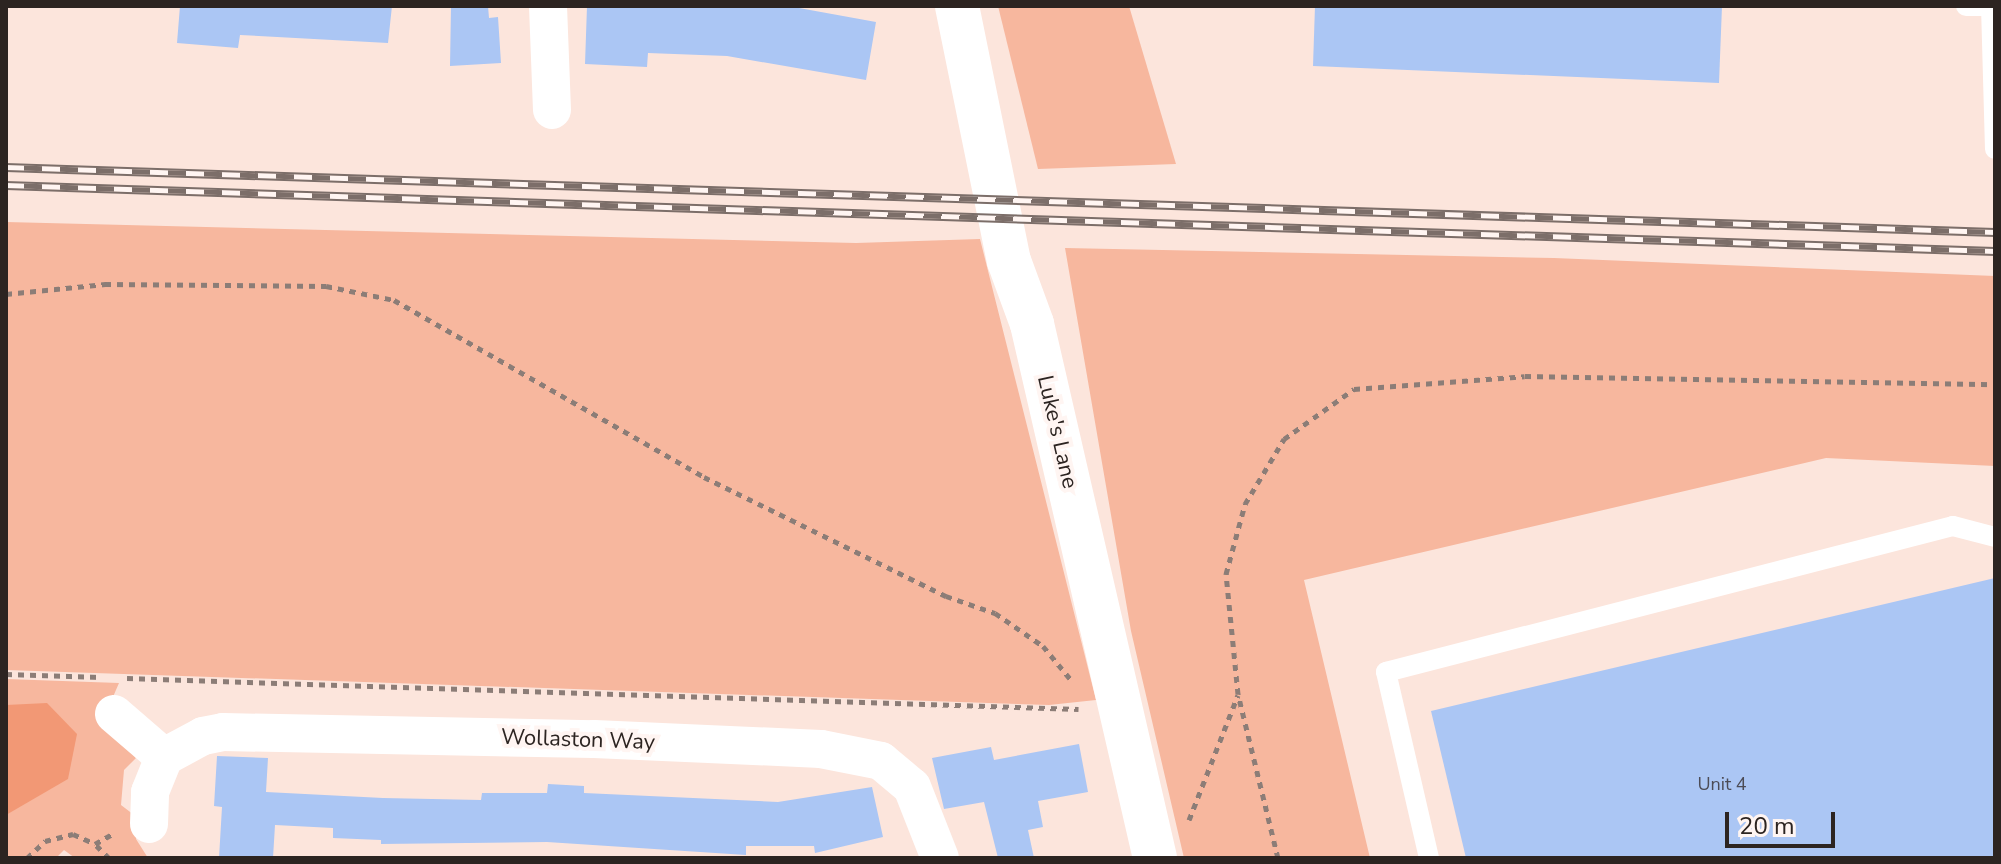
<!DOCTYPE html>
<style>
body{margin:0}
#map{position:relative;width:2001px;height:864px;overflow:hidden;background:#fce5dc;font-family:"Nunito Sans",sans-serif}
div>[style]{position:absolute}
.green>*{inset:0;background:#f7b79e}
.water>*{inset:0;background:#f29875}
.building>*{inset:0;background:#abc6f4}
.path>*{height:5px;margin-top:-2.5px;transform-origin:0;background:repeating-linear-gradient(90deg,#8c7d77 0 6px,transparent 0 12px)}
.lane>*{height:20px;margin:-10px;padding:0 10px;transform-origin:10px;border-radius:10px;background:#fff}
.street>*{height:38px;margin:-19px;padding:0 19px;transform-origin:19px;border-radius:19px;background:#fff}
.secondary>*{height:44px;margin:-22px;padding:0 22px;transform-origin:22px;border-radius:22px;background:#fff}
.rail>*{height:9px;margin-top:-4.5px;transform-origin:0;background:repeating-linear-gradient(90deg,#fff5f2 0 18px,#7c6e69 0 36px);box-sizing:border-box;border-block:2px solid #7c6e69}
span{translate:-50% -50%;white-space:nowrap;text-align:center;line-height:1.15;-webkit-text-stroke:8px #fff5f2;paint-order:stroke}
.number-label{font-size:18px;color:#4c4c56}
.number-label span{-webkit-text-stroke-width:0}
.street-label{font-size:22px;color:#2c2421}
.frame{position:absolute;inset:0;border:8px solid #2c2421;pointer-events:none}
.scale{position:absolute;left:1725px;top:812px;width:110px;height:36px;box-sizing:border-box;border:4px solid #2c2421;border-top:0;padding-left:10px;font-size:24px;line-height:28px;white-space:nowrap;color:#2c2421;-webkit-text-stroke:6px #fff5f2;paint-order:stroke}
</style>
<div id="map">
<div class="green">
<div style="clip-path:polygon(998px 6px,1129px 6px,1176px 164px,1038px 169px)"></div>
<div style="clip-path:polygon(6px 222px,856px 243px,980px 239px,1096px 700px,1049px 705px,6px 670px)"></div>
<div style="clip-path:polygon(1065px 248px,1554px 258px,1995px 276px,1995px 466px,1826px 458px,1304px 580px,1370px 858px,1184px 858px,1131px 631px)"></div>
<div style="clip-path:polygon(6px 679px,119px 683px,103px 720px,136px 758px,124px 770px,121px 805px,138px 818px,136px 839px,148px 858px,75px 858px,64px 850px,56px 858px,6px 858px)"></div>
</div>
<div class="water">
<div style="clip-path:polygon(47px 703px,77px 734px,68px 779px,6px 815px,6px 705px)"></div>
</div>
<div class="building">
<div style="clip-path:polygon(180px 6px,392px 6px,388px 43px,240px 35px,238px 48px,177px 43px)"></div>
<div style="clip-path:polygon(451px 6px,488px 6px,489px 18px,498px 17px,501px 63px,450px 66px)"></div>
<div style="clip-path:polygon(587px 6px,788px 6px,876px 22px,866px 80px,727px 56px,648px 53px,647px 67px,585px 64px)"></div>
<div style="clip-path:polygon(1315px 6px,1722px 6px,1719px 83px,1313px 66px)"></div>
<div style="clip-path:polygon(1995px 578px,1995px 858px,1466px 858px,1431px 711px)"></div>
<div style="clip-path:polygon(1079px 744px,1088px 792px,1038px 801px,1043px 827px,1028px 830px,1034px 858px,998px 858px,984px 802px,944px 809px,932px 758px,991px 747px,994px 760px)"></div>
<div style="clip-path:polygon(217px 756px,268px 758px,266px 792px,383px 798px,481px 800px,482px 793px,547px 793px,548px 784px,584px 786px,584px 793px,778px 802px,872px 787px,883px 837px,815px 853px,814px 846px,746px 846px,746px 855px,547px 842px,381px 844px,381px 840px,333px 838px,333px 828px,275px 825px,273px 858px,219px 858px,222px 807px,214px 806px)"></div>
</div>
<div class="path">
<div style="left:6px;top:294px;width:100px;rotate:-5.8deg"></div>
<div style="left:105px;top:284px;width:221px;rotate:0.5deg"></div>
<div style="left:326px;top:286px;width:69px;rotate:11.6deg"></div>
<div style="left:394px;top:300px;width:357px;rotate:29.7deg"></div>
<div style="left:704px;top:477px;width:270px;rotate:26.2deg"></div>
<div style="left:946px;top:596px;width:52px;rotate:19.1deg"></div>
<div style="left:995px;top:613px;width:58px;rotate:34.5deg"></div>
<div style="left:1043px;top:646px;width:45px;rotate:50.4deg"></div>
<div style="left:6px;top:674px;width:95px;rotate:1.8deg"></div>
<div style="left:127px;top:678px;width:952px;rotate:1.87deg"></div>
<div style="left:1189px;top:820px;width:134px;rotate:-68.6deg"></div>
<div style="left:27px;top:858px;width:25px;rotate:-43deg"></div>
<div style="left:45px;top:841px;width:29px;rotate:-14deg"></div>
<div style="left:73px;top:834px;width:24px;rotate:24deg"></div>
<div style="left:109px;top:858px;width:20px;rotate:-135deg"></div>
<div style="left:95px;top:844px;width:22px;rotate:-30deg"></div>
<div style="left:1278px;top:858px;width:169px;rotate:-103.7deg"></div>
<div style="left:1238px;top:694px;width:121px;rotate:-95.7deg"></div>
<div style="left:1226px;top:574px;width:73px;rotate:-74.8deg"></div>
<div style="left:1245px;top:504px;width:76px;rotate:-59deg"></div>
<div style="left:1284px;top:439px;width:86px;rotate:-35.5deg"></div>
<div style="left:1354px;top:389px;width:171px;rotate:-4.3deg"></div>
<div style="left:1525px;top:376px;width:470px;rotate:1deg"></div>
</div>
<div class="lane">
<div style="left:1966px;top:6px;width:17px"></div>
<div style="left:1991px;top:6px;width:143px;rotate:88.4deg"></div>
<div style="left:1429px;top:858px;width:191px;rotate:-103deg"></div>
<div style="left:1386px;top:672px;width:585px;rotate:-14.44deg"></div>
<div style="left:1953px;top:526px;width:43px;rotate:14.7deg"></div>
</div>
<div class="street">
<div style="left:548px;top:6px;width:104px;rotate:87.8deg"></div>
<div style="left:114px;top:714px;width:66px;rotate:40.7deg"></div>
<div style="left:149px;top:824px;width:32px;rotate:-88deg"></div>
<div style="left:150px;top:792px;width:38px;rotate:-68deg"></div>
<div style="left:164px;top:757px;width:44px;rotate:-28.3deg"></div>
<div style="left:203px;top:736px;width:20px;rotate:-11deg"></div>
<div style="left:223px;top:732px;width:371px;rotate:1.1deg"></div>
<div style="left:594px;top:739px;width:227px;rotate:2.5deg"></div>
<div style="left:821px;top:749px;width:61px;rotate:11.3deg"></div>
<div style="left:881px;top:761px;width:40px;rotate:40deg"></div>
<div style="left:912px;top:787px;width:76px;rotate:68.5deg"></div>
</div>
<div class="secondary">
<div style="left:957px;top:6px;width:260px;rotate:78.5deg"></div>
<div style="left:1009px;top:261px;width:67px;rotate:69.9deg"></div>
<div style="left:1032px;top:324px;width:548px;rotate:77.03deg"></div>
</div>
<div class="rail">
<div style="left:6px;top:167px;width:1990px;rotate:1.87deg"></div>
<div style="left:6px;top:185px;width:1990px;rotate:1.9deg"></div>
</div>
<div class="number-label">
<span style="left:1722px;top:784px">Unit 4</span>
</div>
<div class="street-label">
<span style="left:1057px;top:432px;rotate:77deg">Luke's Lane</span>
<span style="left:578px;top:740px;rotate:2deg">Wollaston Way</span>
</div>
<div class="frame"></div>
<div class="scale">20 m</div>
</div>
